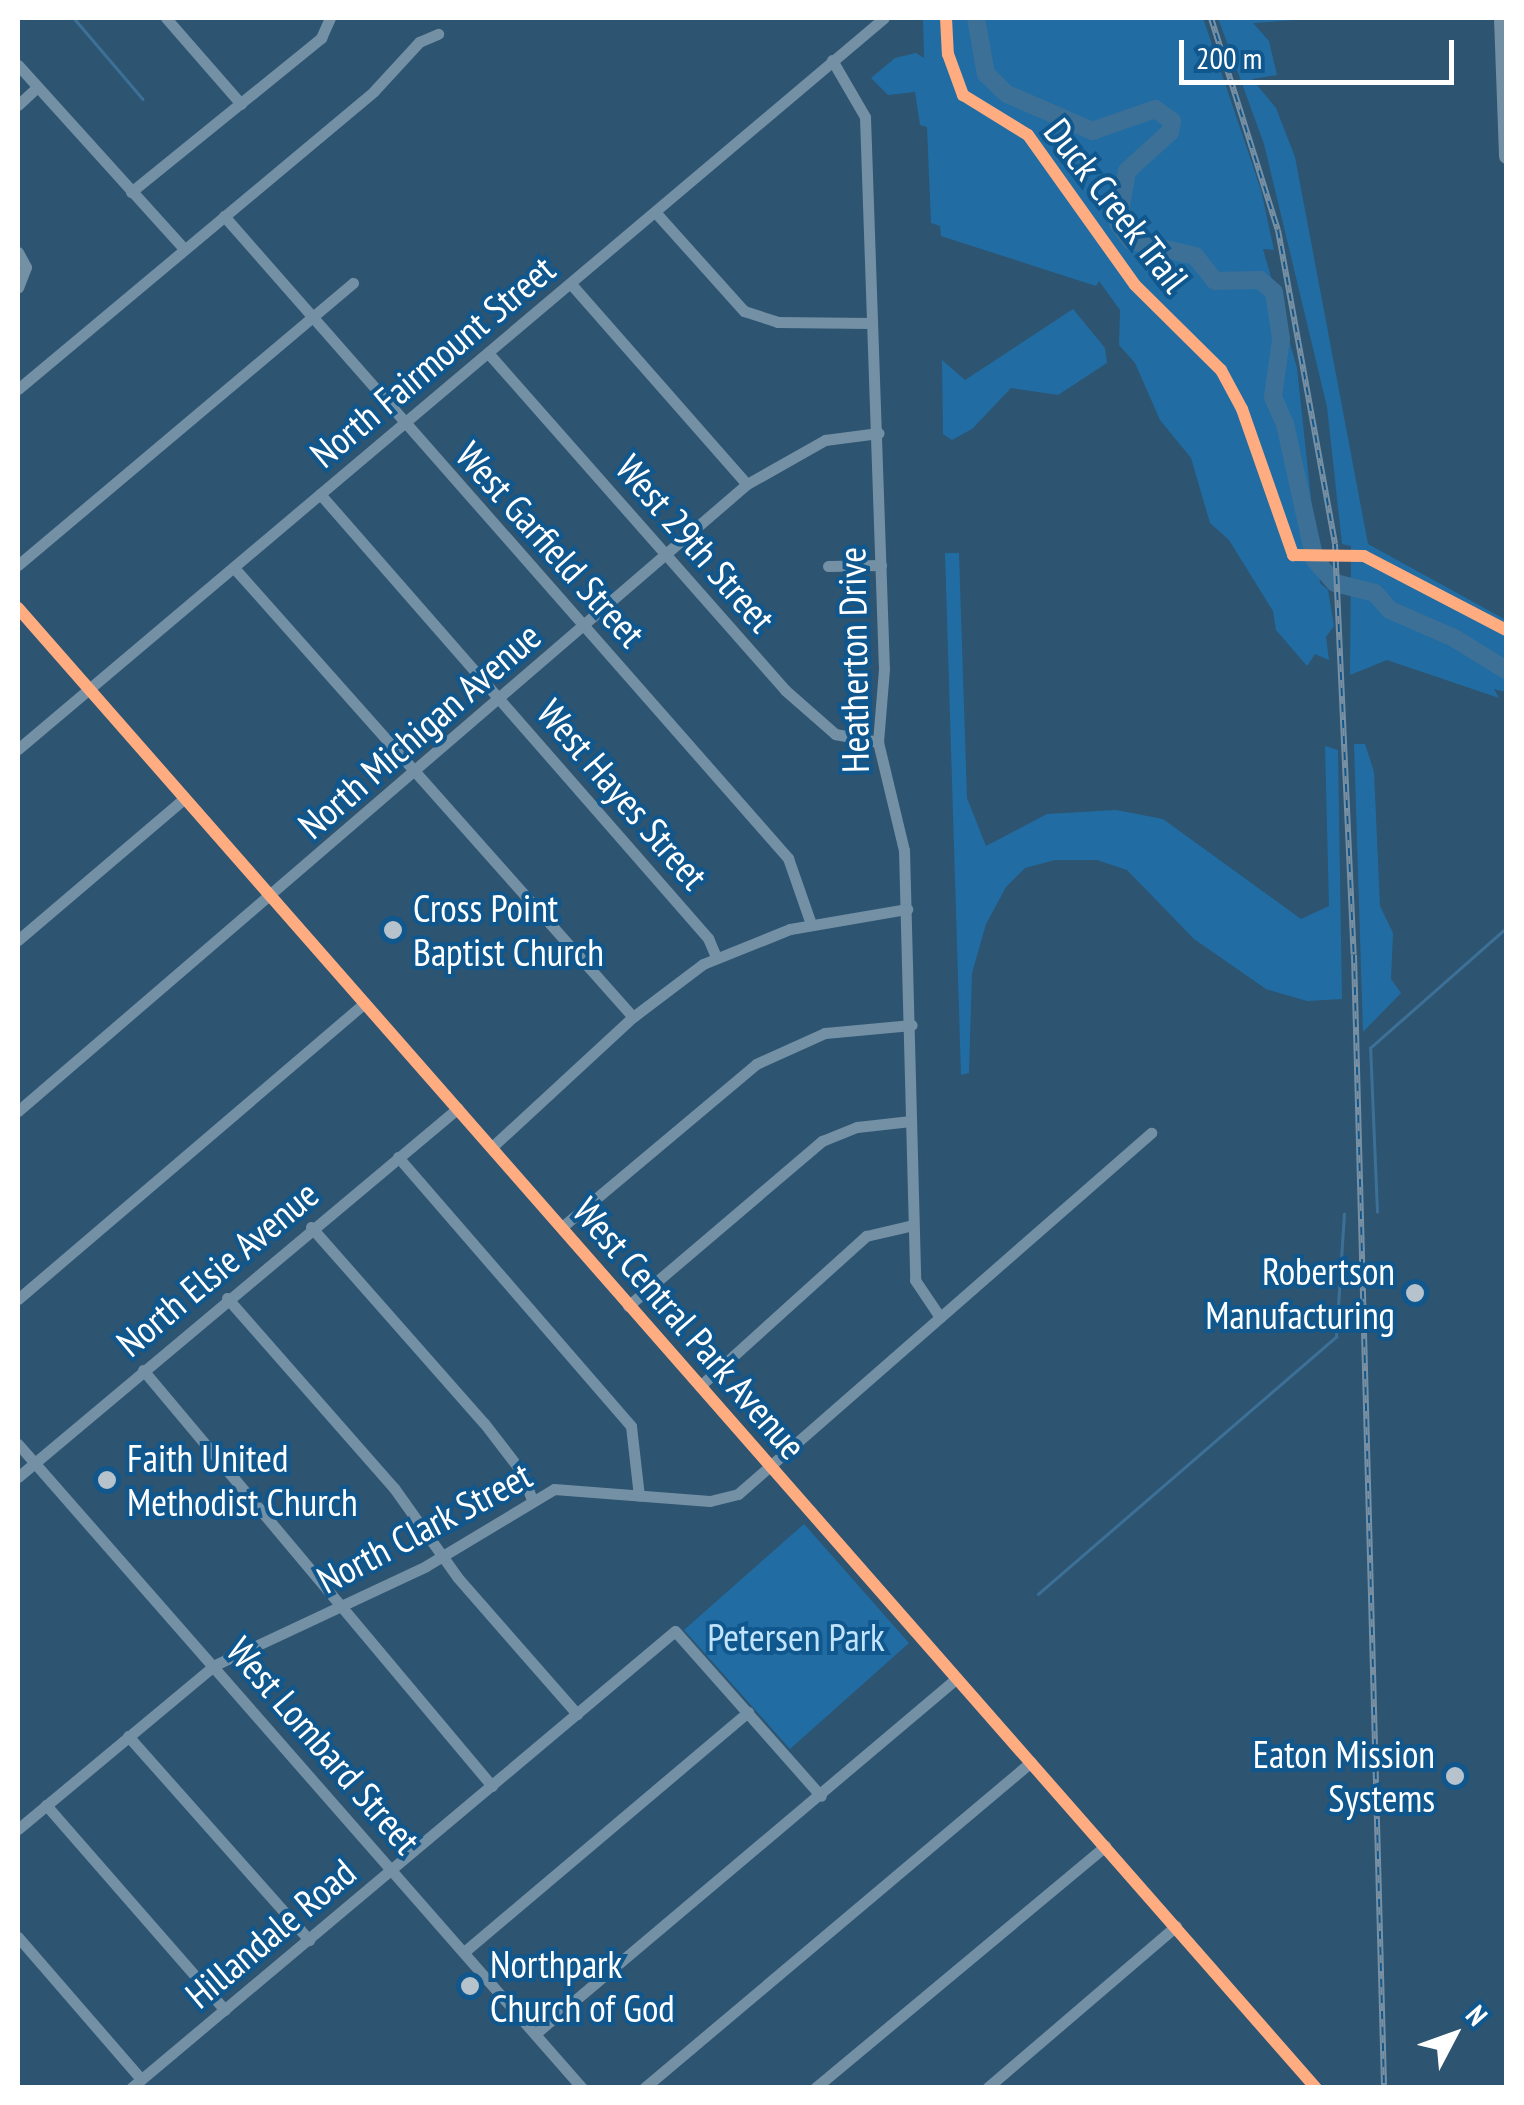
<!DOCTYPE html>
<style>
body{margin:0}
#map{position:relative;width:1524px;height:2105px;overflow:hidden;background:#2d5471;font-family:"PT Sans Narrow",sans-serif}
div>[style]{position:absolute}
.green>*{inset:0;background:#216da3}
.stream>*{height:2.5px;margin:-1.25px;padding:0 1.25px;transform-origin:1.25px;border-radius:1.25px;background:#3d7097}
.river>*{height:18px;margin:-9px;padding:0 9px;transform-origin:9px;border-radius:9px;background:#3d7097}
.minor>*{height:11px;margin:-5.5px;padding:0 5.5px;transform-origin:5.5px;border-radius:5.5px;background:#7490a5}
.major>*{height:15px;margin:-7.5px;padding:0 7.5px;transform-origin:7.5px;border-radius:7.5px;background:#738fa3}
.rail>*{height:6px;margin-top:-3px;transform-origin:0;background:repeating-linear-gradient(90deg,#10578e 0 8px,#7790a4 0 16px);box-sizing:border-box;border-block:2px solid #7790a4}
.cycleway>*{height:12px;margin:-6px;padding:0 6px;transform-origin:6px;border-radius:6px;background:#ffac80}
.dots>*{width:28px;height:28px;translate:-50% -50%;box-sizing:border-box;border:5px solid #10578e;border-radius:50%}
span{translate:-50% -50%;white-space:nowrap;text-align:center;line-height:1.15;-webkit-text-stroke:8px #10578e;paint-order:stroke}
.street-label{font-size:38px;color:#fff}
.poi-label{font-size:38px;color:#fff}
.left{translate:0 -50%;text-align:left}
.right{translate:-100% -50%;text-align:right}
.park-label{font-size:38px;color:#c0e4fd}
.frame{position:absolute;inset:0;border:20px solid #fff;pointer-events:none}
.north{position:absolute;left:1404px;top:1985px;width:100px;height:100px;-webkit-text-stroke:8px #10578e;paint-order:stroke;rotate:49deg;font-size:28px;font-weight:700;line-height:40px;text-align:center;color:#fff}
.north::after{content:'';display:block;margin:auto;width:35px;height:45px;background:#fff;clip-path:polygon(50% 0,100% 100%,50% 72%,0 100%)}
.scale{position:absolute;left:1179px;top:40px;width:275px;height:45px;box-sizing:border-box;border:5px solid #fff;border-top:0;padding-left:12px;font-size:30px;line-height:35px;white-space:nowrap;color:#fff;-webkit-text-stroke:8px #10578e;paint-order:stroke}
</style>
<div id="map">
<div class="green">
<div style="clip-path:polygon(923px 18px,1203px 18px,1261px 190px,1274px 250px,1263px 249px,1297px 368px,1320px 583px,1328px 590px,1334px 626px,1326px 637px,1329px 660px,1315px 654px,1307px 666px,1276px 630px,1273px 611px,1229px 540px,1210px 523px,1191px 458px,1160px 420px,1135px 363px,1119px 345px,1120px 310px,1099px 281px,1096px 286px,941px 236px,940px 226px,931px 223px,927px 127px,920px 125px,915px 92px,888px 95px,871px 78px,895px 58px,916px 53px,924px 58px)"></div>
<div style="clip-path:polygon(1218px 18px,1323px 18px,1253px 23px,1269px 41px,1277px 75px,1252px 79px,1276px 108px,1295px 157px,1368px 544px,1506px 620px,1506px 692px,1494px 689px,1499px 698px,1387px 660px,1350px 675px,1351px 546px,1342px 544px,1327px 407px,1264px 144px)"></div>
<div style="clip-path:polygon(1073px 309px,1105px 348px,1107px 363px,1058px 395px,1011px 388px,972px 429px,952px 440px,943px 434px,942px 360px,965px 380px)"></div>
<div style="clip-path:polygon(945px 553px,959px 553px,967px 798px,986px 846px,1047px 814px,1116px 810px,1163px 819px,1301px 919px,1329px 906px,1325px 746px,1338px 750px,1342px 999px,1307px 1001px,1266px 989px,1194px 939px,1127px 870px,1097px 860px,1055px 860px,1025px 868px,1006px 887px,986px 924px,972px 973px,969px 1073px,961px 1075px)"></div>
<div style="clip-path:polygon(1354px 744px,1365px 744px,1374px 772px,1380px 906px,1393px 933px,1391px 979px,1401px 993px,1363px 1032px)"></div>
<div style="clip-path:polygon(804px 1524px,909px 1643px,790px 1749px,684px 1630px)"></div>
</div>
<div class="stream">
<div style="left:74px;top:18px;width:106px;rotate:49.6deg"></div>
<div style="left:1377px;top:1212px;width:164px;rotate:-92.4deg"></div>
<div style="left:1370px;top:1048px;width:181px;rotate:-41.4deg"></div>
<div style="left:1038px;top:1594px;width:394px;rotate:-40.8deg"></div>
<div style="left:1336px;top:1337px;width:123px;rotate:-86.3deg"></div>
</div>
<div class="river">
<div style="left:976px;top:18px;width:57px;rotate:79.9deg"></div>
<div style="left:986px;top:74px;width:29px;rotate:44deg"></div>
<div style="left:1007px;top:94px;width:93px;rotate:23.5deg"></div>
<div style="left:1092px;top:131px;width:67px;rotate:-19.2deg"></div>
<div style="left:1155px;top:109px;width:21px;rotate:35deg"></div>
<div style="left:1172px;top:121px;width:11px;rotate:100deg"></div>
<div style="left:1170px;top:132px;width:58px;rotate:137.8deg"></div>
<div style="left:1127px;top:171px;width:53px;rotate:99.8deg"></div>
<div style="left:1118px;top:223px;width:22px;rotate:54deg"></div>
<div style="left:1131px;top:241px;width:66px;rotate:13.2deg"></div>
<div style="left:1195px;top:256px;width:32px;rotate:51deg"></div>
<div style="left:1215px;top:281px;width:45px;rotate:-1.3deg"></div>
<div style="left:1260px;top:280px;width:18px;rotate:41deg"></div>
<div style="left:1274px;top:292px;width:48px;rotate:81.5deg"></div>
<div style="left:1281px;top:339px;width:59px;rotate:97.9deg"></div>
<div style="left:1273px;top:397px;width:30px;rotate:66deg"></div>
<div style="left:1285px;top:424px;width:139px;rotate:77.6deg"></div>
<div style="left:1315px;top:560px;width:30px;rotate:49deg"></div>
<div style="left:1335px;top:583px;width:41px;rotate:14deg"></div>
<div style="left:1375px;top:593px;width:23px;rotate:49deg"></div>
<div style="left:1390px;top:610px;width:70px;rotate:23.6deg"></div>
<div style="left:1454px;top:638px;width:61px;rotate:31.6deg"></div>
</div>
<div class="minor">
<div style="left:166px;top:18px;width:114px;rotate:48.9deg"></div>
<div style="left:832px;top:60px;width:66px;rotate:59.9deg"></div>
<div style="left:865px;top:117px;width:552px;rotate:88.03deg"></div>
<div style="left:884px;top:669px;width:73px;rotate:94.7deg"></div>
<div style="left:878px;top:742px;width:111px;rotate:76.5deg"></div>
<div style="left:904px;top:850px;width:430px;rotate:88.5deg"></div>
<div style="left:915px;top:1280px;width:45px;rotate:56deg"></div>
<div style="left:18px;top:65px;width:248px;rotate:47.9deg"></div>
<div style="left:18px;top:105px;width:26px;rotate:-43deg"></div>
<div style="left:131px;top:192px;width:245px;rotate:-39deg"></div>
<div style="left:321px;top:38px;width:22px;rotate:-66deg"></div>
<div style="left:656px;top:213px;width:132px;rotate:48.1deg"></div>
<div style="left:744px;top:311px;width:35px;rotate:18deg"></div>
<div style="left:777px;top:322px;width:93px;rotate:0.6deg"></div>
<div style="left:224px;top:216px;width:855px;rotate:48.7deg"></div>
<div style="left:788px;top:858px;width:70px;rotate:70.8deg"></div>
<div style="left:18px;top:252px;width:17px;rotate:62deg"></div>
<div style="left:26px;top:267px;width:22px;rotate:111deg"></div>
<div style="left:571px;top:284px;width:266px;rotate:48.7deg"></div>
<div style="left:489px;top:354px;width:448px;rotate:48.6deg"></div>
<div style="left:785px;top:690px;width:67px;rotate:41.3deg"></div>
<div style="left:835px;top:734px;width:44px;rotate:10.5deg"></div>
<div style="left:18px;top:389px;width:464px;rotate:-39.9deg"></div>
<div style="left:374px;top:91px;width:67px;rotate:-47.4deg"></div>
<div style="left:419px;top:42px;width:21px;rotate:-23deg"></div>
<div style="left:320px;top:494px;width:590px;rotate:48.85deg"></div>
<div style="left:708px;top:938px;width:21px;rotate:67deg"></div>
<div style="left:18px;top:565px;width:438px;rotate:-40.1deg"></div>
<div style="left:828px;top:566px;width:53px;rotate:-1.1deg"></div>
<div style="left:235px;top:569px;width:599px;rotate:48.38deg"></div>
<div style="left:18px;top:608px;width:1969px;rotate:48.75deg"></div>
<div style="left:18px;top:749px;width:1133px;rotate:-40.17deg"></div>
<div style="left:18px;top:940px;width:219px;rotate:-40.4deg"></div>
<div style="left:18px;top:1111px;width:962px;rotate:-40.7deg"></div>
<div style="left:747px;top:484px;width:90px;rotate:-29.4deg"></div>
<div style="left:825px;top:440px;width:54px;rotate:-7.4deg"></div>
<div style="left:492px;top:1147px;width:192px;rotate:-42.7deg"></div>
<div style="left:633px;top:1017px;width:88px;rotate:-37.1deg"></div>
<div style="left:703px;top:964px;width:94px;rotate:-21.9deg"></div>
<div style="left:790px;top:929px;width:119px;rotate:-9.7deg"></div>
<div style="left:398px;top:1157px;width:356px;rotate:49.1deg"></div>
<div style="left:631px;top:1426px;width:70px;rotate:83.5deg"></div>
<div style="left:311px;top:1227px;width:261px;rotate:48.6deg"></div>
<div style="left:484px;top:1423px;width:61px;rotate:52.4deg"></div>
<div style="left:521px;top:1471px;width:31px;rotate:69deg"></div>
<div style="left:562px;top:1227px;width:253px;rotate:-40deg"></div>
<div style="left:756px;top:1064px;width:76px;rotate:-24.2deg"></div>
<div style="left:825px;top:1033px;width:87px;rotate:-5.3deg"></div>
<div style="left:227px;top:1298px;width:253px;rotate:48.7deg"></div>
<div style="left:394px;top:1488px;width:110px;rotate:54.6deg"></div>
<div style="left:458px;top:1578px;width:181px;rotate:48.8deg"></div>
<div style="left:18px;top:1299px;width:456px;rotate:-40.5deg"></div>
<div style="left:628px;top:1306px;width:255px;rotate:-40.4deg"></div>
<div style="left:822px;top:1141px;width:38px;rotate:-22deg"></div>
<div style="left:857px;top:1127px;width:54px;rotate:-6.3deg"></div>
<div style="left:143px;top:1370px;width:543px;rotate:50.01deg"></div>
<div style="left:700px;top:1386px;width:224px;rotate:-42.1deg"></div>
<div style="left:866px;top:1236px;width:48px;rotate:-13.2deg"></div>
<div style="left:18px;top:1444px;width:856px;rotate:48.79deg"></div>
<div style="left:18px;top:1477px;width:574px;rotate:-39.98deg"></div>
<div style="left:128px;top:1736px;width:273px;rotate:48.4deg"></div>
<div style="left:46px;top:1805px;width:272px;rotate:48.9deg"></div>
<div style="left:18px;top:1829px;width:256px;rotate:-39.8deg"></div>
<div style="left:215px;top:1665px;width:233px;rotate:-25.1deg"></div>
<div style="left:426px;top:1566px;width:149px;rotate:-31deg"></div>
<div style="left:554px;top:1489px;width:156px;rotate:4.4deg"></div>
<div style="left:710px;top:1501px;width:29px;rotate:-14deg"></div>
<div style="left:738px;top:1494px;width:549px;rotate:-41.16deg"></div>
<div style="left:18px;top:1937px;width:188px;rotate:49.1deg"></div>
<div style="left:464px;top:1952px;width:372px;rotate:-40.2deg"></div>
<div style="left:535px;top:2034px;width:552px;rotate:-40.15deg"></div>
<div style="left:131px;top:2088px;width:710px;rotate:-40.03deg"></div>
<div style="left:675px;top:1631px;width:220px;rotate:48.5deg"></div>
<div style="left:644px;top:2088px;width:506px;rotate:-40.11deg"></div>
<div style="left:815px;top:2088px;width:378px;rotate:-39.8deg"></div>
<div style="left:987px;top:2088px;width:249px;rotate:-40.6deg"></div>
</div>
<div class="major">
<div style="left:1501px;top:18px;width:138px;rotate:87.9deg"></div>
</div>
<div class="rail">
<div style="left:1211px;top:18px;width:222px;rotate:72.5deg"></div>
<div style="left:1278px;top:230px;width:319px;rotate:79.7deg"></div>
<div style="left:1335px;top:544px;width:411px;rotate:87.4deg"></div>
<div style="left:1354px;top:955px;width:1133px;rotate:88.48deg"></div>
</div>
<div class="cycleway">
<div style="left:946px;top:18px;width:36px;rotate:87deg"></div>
<div style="left:948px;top:54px;width:44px;rotate:69.9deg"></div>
<div style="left:963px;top:95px;width:76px;rotate:31.6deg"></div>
<div style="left:1028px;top:135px;width:184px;rotate:54.5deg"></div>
<div style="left:1135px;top:285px;width:121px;rotate:44.7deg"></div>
<div style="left:1221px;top:370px;width:44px;rotate:61.7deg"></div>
<div style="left:1242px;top:409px;width:155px;rotate:70.7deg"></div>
<div style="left:1293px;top:555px;width:71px;rotate:0.8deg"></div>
<div style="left:1364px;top:556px;width:160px;rotate:27.5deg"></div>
<div style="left:18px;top:608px;width:1969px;rotate:48.75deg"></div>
</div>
<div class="dots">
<div style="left:393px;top:930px;background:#b6c3cd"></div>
<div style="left:1415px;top:1293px;background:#b6c3cd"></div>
<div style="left:107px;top:1480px;background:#b6c3cd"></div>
<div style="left:1455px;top:1776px;background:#b6c3cd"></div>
<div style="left:470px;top:1986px;background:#b6c3cd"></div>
</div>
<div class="street-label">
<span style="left:1117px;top:205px;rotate:52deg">Duck Creek Trail</span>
<span style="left:432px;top:361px;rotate:-40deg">North Fairmount Street</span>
<span style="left:696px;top:543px;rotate:49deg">West 29th Street</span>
<span style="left:551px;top:544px;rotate:48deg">West Garfield Street</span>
<span style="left:853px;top:660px;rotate:-91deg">Heatherton Drive</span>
<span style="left:419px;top:730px;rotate:-41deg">North Michigan Avenue</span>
<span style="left:623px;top:794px;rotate:49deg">West Hayes Street</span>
<span style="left:217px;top:1268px;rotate:-40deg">North Elsie Avenue</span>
<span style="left:690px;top:1328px;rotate:49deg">West Central Park Avenue</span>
<span style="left:424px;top:1527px;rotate:-28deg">North Clark Street</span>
<span style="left:324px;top:1745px;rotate:49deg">West Lombard Street</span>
<span style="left:270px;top:1933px;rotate:-40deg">Hillandale Road</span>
</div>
<div class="poi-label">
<span class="left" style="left:413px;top:930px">Cross Point<br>Baptist Church</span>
<span class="right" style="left:1395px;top:1293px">Robertson<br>Manufacturing</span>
<span class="left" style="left:127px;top:1480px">Faith United<br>Methodist Church</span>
<span class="right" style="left:1435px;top:1776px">Eaton Mission<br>Systems</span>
<span class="left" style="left:490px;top:1986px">Northpark<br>Church of God</span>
</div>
<div class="park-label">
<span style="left:796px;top:1637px">Petersen Park</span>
</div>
<div class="frame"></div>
<div class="north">N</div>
<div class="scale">200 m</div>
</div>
